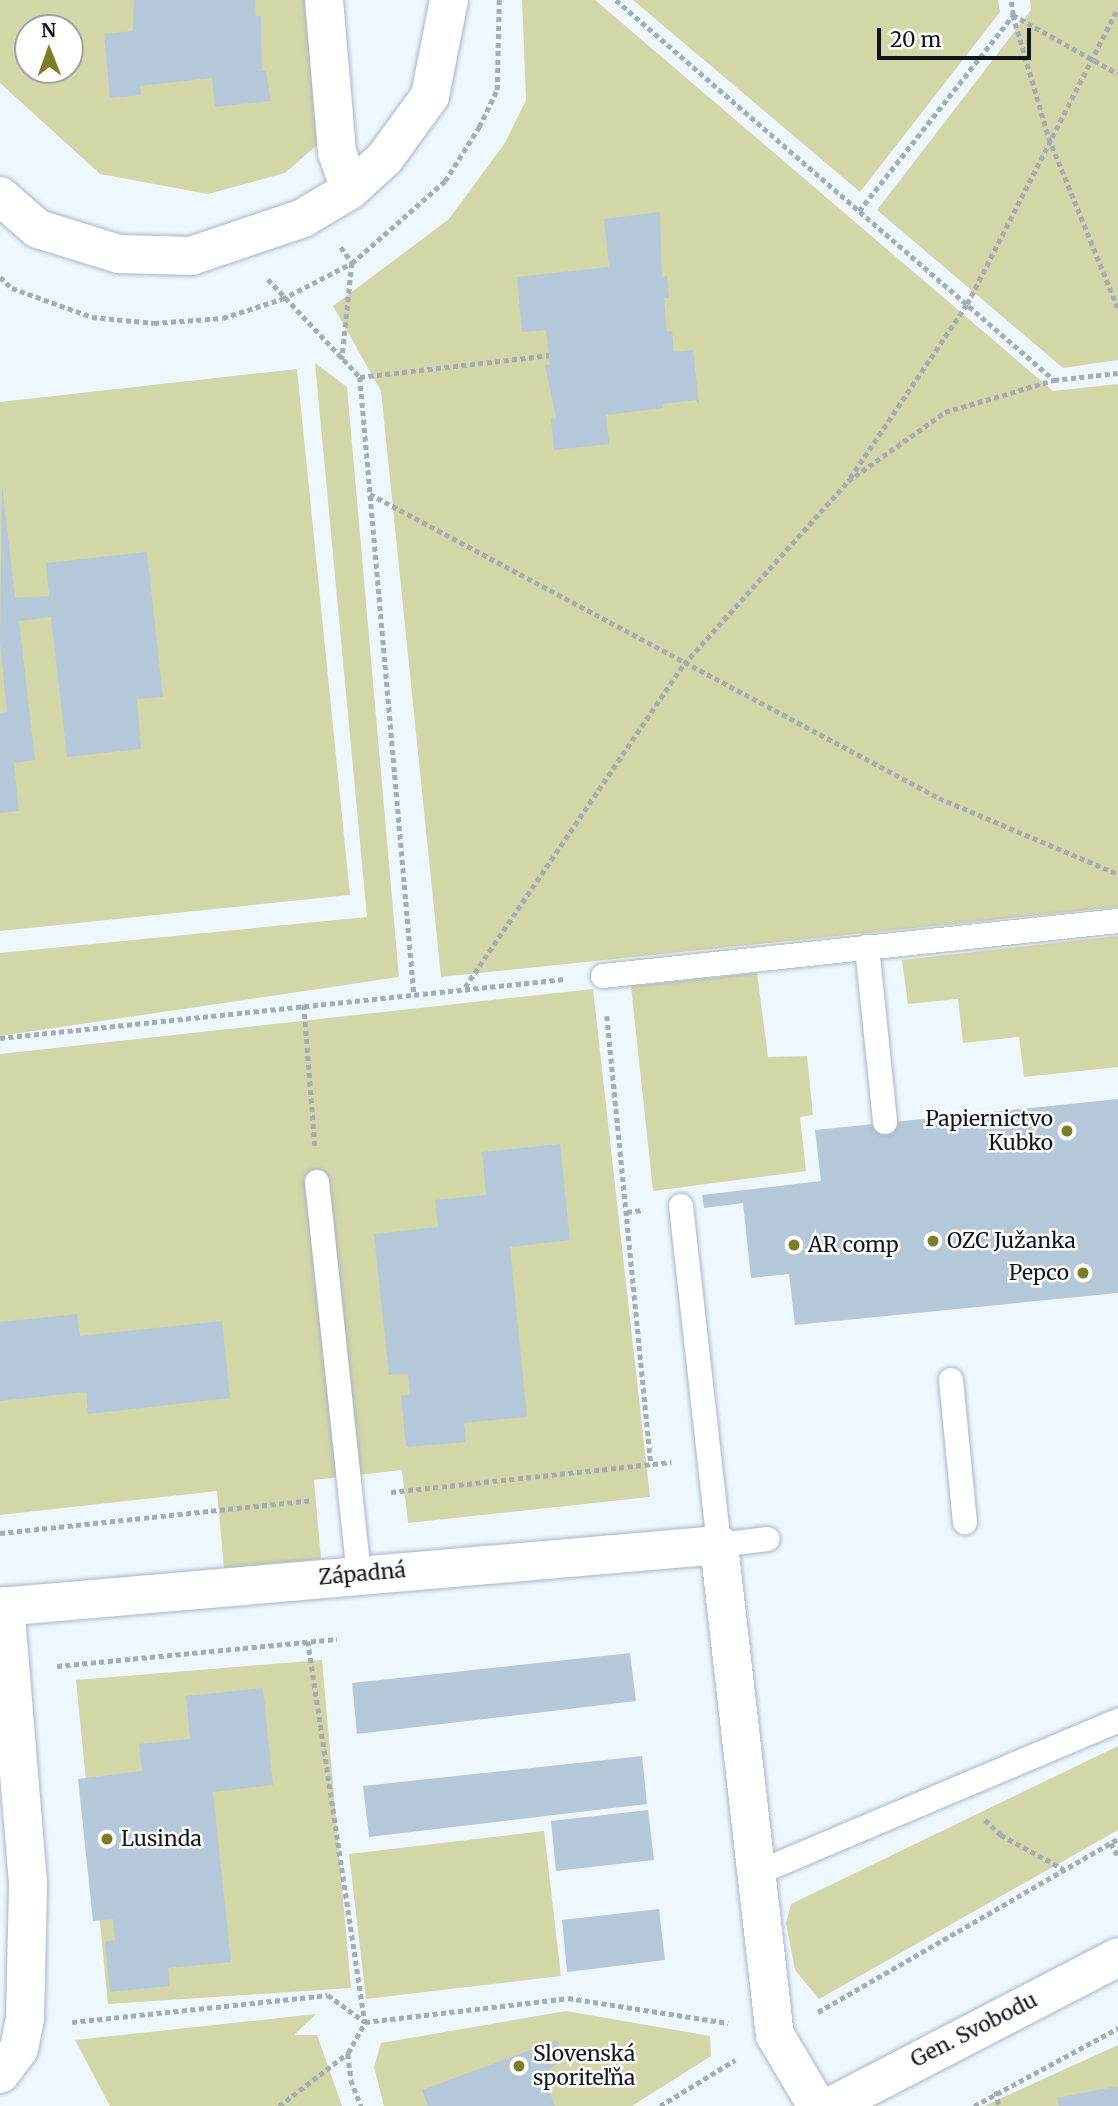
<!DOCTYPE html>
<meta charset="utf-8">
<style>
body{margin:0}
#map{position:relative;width:1118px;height:2106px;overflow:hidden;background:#eff7fe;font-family:Merriweather,serif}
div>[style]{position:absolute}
.green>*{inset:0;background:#d3d6a7}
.building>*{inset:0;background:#b5c8d9}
.path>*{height:4.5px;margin-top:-2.25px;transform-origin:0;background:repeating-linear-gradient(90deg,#a5adb4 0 5px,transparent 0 8.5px)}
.roads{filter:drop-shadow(0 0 2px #a4b7c7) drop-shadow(0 0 2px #a4b7c7)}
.lane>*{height:24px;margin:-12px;padding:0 12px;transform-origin:12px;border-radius:12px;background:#fff}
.street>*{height:38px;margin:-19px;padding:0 19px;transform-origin:19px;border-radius:19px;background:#fff}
.dots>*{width:19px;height:19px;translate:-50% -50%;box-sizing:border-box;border:4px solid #fff;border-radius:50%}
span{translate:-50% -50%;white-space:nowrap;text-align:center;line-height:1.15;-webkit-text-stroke:5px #fff;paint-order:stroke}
.poi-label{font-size:21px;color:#0f161c}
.right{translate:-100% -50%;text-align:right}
.left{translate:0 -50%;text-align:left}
.street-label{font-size:21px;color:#0f161c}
.north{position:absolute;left:14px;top:14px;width:70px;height:70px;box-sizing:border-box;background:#fff;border:2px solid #9fa2a4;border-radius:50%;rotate:359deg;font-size:19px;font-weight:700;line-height:28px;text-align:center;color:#0f161c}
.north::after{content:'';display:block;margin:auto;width:24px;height:32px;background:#7c7e27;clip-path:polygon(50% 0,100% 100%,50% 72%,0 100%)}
.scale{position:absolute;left:877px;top:28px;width:154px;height:32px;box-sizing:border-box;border:4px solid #0f161c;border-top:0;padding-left:9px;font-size:21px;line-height:24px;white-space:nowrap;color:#0f161c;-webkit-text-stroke:5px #fff;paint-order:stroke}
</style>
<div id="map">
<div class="green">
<div style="clip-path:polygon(evenodd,0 0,307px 0,325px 138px,285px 173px,208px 194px,100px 174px,0 83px,0 0,28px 28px,70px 28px,70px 70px,28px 70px,28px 28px)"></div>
<div style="clip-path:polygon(522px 0,595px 0,1053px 391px,1118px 384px,1118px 907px,441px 977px,381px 391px,333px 306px,449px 219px,505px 143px,526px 100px)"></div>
<div style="clip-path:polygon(633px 0,998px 0,1000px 12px,860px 192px)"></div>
<div style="clip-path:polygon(1030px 0,1118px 0,1118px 360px,1063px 368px,877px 210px,1031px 10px)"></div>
<div style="clip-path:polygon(315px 363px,347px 387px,399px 977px,0 1036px,0 953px,367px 917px)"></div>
<div style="clip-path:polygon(297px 369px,350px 895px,0 931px,0 402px)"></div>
<div style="clip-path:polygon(1118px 936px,1118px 1067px,1024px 1077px,1019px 1037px,963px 1043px,958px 999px,908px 1004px,902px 960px)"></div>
<div style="clip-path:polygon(757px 973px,768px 1057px,807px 1056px,813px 1115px,800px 1117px,806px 1171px,653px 1191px,631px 986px)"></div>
<div style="clip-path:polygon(593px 989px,650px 1497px,408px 1523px,402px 1470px,314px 1480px,321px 1559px,224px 1568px,217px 1491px,0 1515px,0 1054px)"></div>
<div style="clip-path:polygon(322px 1660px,351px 1988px,108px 2004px,76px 1680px)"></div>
<div style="clip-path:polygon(1118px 1746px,1118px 1830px,819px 1999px,795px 1970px,786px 1923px,791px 1904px)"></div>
<div style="clip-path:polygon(544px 1831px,561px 1976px,366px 1999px,349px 1854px)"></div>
<div style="clip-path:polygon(566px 2011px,710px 2036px,711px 2056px,632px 2106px,384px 2106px,374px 2067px,381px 2043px)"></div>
<div style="clip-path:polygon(316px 2014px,294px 2035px,317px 2035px,342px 2106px,110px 2106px,75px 2040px)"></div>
<div style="clip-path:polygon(1118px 2045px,1118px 2106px,984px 2106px)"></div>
</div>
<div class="building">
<div style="clip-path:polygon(134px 0,255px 0,256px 16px,261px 16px,262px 71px,266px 71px,271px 101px,215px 107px,212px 78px,140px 86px,141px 95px,110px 98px,104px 34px,133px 31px)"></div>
<div style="clip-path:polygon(660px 212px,662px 277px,667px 276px,669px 298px,664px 298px,667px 332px,672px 331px,674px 352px,693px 350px,699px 405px,696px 400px,662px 404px,663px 408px,606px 415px,609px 444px,554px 450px,551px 419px,556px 418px,545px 365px,550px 364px,546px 330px,522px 332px,517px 277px,609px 267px,604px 219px)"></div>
<div style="clip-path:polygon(2px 485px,15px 598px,49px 596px,46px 563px,147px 552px,163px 697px,137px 699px,141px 749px,67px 757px,51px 617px,19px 621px,35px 760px,14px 763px,19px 811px,0 813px,0 713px,7px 712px,0 643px)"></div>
<div style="clip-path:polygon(1118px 1099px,1118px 1293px,795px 1325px,789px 1274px,751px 1278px,743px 1203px,704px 1208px,702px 1195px,821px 1181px,815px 1130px)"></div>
<div style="clip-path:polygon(560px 1144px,570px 1240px,510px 1247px,527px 1417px,464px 1423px,466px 1442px,406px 1447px,401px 1396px,410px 1395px,408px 1374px,389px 1375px,374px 1234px,438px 1227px,435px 1200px,486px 1195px,482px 1152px)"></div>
<div style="clip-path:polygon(77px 1314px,80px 1336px,222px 1321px,230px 1398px,88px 1414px,86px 1392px,0 1401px,0 1322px)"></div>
<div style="clip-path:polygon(630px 1653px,636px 1701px,357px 1734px,352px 1683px)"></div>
<div style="clip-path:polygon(263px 1688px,273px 1785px,213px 1792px,231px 1962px,168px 1968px,170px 1986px,110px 1992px,105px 1942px,115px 1940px,113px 1919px,93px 1921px,78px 1779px,142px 1771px,139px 1744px,190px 1739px,186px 1696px)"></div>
<div style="clip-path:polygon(642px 1756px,647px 1804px,369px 1837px,363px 1786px)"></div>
<div style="clip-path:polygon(648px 1810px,654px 1860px,556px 1871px,551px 1821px)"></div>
<div style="clip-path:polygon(659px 1909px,665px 1960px,567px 1972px,562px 1920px)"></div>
<div style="clip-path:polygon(557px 2040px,565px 2057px,543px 2075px,555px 2106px,428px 2106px,422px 2090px)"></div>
<div style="clip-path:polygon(1118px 2086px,1118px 2106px,1059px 2106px,1057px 2098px)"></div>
</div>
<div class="path">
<div style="left:616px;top:0;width:580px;rotate:40.94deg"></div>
<div style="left:1013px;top:15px;width:128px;rotate:73.7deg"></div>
<div style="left:1049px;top:138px;width:183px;rotate:67.9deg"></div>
<div style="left:1013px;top:15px;width:120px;rotate:29.3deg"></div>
<div style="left:859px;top:211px;width:249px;rotate:-51.8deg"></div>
<div style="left:1013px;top:15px;width:15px;rotate:-98deg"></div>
<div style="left:341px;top:247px;width:19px;rotate:55deg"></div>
<div style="left:352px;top:263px;width:97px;rotate:95.9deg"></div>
<div style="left:0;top:277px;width:16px;rotate:43deg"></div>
<div style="left:12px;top:288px;width:85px;rotate:19.9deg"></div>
<div style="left:92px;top:317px;width:62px;rotate:5.5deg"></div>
<div style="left:154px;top:323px;width:69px;rotate:-4.1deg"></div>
<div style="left:223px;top:318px;width:62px;rotate:-17.9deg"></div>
<div style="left:282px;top:299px;width:79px;rotate:-27.2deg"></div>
<div style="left:352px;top:263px;width:124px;rotate:-41.4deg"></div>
<div style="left:445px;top:181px;width:64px;rotate:-57.8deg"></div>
<div style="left:479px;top:127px;width:41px;rotate:-64.1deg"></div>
<div style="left:497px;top:90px;width:90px;rotate:-88.7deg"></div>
<div style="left:268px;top:279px;width:134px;rotate:46.8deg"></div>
<div style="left:360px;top:377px;width:618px;rotate:84.99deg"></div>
<div style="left:360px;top:377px;width:190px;rotate:-6.6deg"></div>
<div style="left:850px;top:478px;width:210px;rotate:-56.1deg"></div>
<div style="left:967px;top:304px;width:332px;rotate:-63deg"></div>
<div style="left:370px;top:494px;width:645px;rotate:28.11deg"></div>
<div style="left:939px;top:798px;width:194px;rotate:23deg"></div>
<div style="left:465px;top:987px;width:390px;rotate:-55.9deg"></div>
<div style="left:684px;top:664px;width:246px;rotate:-48.1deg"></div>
<div style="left:848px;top:481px;width:119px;rotate:-35.4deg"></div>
<div style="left:945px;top:412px;width:114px;rotate:-16.4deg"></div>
<div style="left:1054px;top:380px;width:64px;rotate:-6.2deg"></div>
<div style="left:304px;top:1005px;width:141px;rotate:85.5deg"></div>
<div style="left:607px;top:1016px;width:451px;rotate:84.4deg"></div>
<div style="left:0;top:1038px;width:568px;rotate:-5.96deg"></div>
<div style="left:627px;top:1212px;width:16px;rotate:-7deg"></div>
<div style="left:391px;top:1492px;width:282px;rotate:-6.1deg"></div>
<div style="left:0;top:1533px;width:314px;rotate:-6deg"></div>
<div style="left:308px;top:1641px;width:385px;rotate:81.5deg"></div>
<div style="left:57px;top:1666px;width:281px;rotate:-5.5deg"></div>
<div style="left:985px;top:1820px;width:22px;rotate:43deg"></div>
<div style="left:1001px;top:1835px;width:71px;rotate:28.7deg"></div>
<div style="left:1111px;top:1843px;width:15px;rotate:62deg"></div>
<div style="left:818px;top:2012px;width:346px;rotate:-30deg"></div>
<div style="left:72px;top:2022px;width:257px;rotate:-6deg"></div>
<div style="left:328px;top:1995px;width:46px;rotate:36.1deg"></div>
<div style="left:348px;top:2054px;width:26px;rotate:83deg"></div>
<div style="left:351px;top:2080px;width:28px;rotate:69deg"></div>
<div style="left:996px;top:2091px;width:15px;rotate:79deg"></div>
<div style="left:279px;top:2106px;width:87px;rotate:-37.5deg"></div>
<div style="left:348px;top:2053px;width:35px;rotate:-61deg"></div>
<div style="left:365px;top:2022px;width:204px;rotate:-6.7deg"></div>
<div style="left:568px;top:1998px;width:162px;rotate:8.9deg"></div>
<div style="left:660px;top:2106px;width:88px;rotate:-31.5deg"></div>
<div style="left:974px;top:2106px;width:164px;rotate:-28.4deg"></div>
</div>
<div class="roads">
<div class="lane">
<div style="left:867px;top:947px;width:176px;rotate:84.1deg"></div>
<div style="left:603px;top:976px;width:518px;rotate:-6.1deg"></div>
<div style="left:317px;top:1182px;width:394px;rotate:83.9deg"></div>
<div style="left:681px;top:1206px;width:341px;rotate:83.6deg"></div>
<div style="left:719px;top:1545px;width:49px;rotate:-7deg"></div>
<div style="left:951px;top:1380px;width:143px;rotate:84.4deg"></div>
<div style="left:755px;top:1874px;width:394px;rotate:-22.9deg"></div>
</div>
<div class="street">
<div style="left:324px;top:0;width:153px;rotate:85.1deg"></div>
<div style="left:337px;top:152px;width:40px;rotate:71.1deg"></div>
<div style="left:0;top:196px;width:50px;rotate:41deg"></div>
<div style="left:38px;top:229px;width:85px;rotate:17.2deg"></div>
<div style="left:119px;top:254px;width:72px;rotate:1.6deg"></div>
<div style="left:191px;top:256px;width:118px;rotate:-18.7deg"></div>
<div style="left:303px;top:218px;width:55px;rotate:-30.8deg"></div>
<div style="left:350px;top:190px;width:47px;rotate:-42.4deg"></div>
<div style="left:385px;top:158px;width:77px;rotate:-54deg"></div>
<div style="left:430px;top:96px;width:98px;rotate:-78.8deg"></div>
<div style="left:0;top:1607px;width:722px;rotate:-4.93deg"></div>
<div style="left:719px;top:1545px;width:493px;rotate:83.5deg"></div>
<div style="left:775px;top:2035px;width:82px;rotate:59.4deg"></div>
<div style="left:0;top:2074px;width:31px;rotate:-53deg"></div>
<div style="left:19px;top:2049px;width:31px;rotate:-79deg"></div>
<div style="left:25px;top:2019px;width:136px;rotate:-88.7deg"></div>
<div style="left:28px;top:1883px;width:278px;rotate:-94.7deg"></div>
<div style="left:831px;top:2106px;width:323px;rotate:-27.4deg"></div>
</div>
</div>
<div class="dots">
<div style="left:1067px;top:1131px;background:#7c7e27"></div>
<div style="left:933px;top:1241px;background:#7c7e27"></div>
<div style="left:794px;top:1245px;background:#7c7e27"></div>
<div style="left:1083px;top:1273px;background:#7c7e27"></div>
<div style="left:107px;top:1839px;background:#7c7e27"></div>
<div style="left:519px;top:2066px;background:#7c7e27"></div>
</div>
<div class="poi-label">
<span class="right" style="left:1053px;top:1131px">Papiernictvo<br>Kubko</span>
<span class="left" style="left:947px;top:1241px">OZC Južanka</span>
<span class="left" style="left:808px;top:1245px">AR comp</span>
<span class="right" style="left:1069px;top:1273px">Pepco</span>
<span class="left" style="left:121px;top:1839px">Lusinda</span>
<span class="left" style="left:533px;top:2066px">Slovenská<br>sporiteľňa</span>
</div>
<div class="street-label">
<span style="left:362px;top:1574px;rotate:-5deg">Západná</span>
<span style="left:974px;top:2030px;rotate:-27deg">Gen. Svobodu</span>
</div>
<div class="north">N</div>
<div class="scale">20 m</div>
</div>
